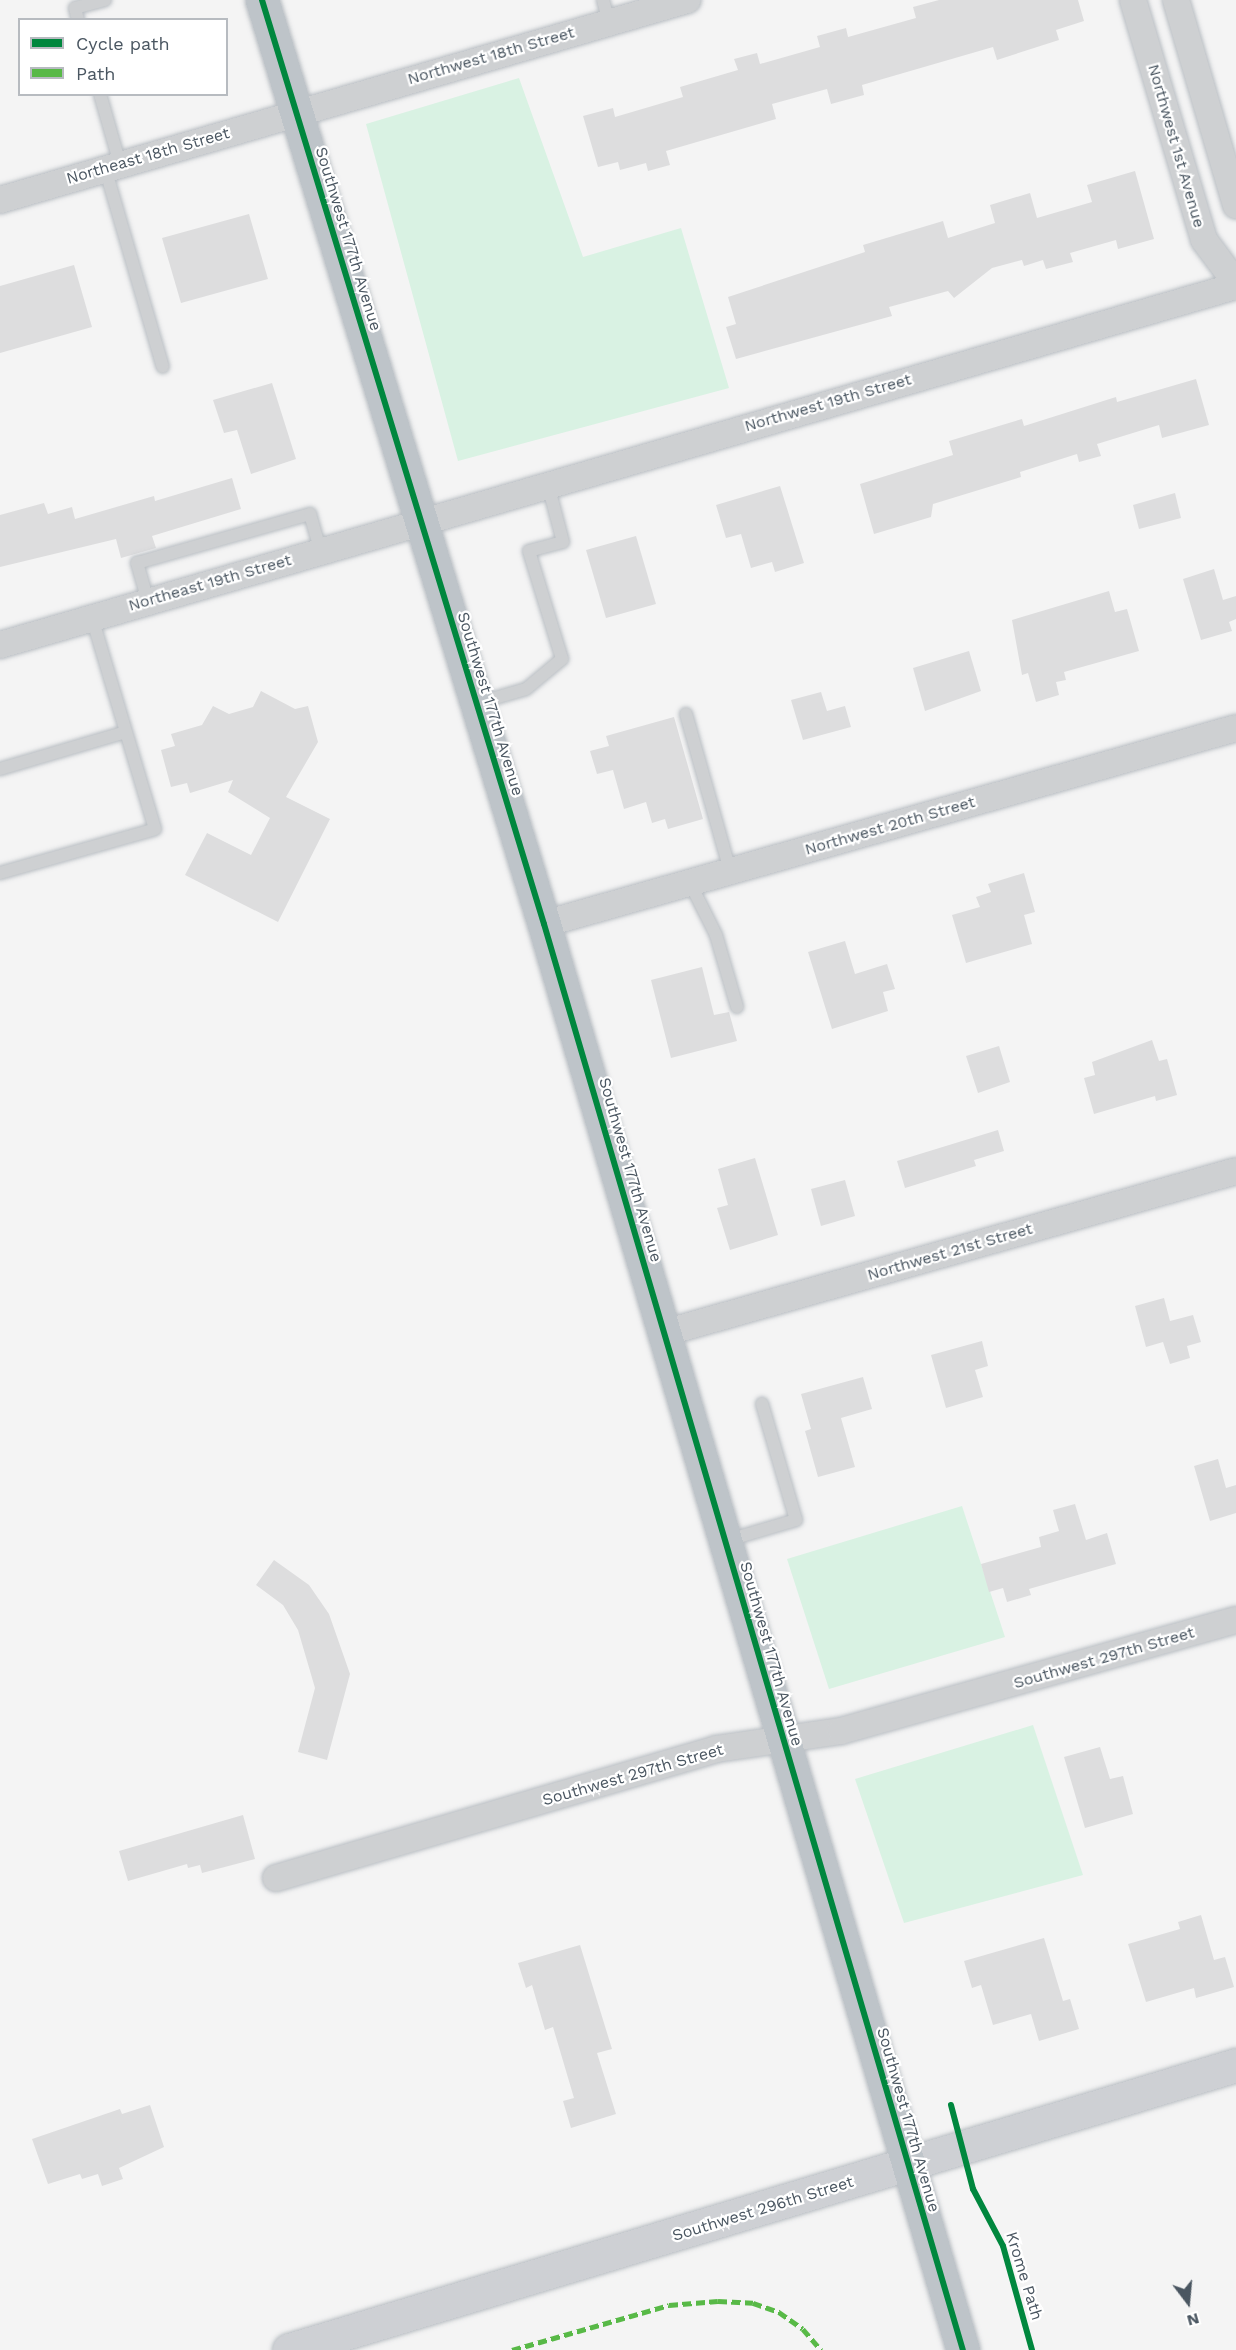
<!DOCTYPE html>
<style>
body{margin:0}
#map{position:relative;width:1236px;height:2350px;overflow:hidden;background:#f4f4f4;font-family:"Work Sans",sans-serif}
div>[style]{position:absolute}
.green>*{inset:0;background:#d9f2e3}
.building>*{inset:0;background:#ddddde}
.roads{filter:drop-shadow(0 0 2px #b9bec3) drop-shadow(0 0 2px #b9bec3)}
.lane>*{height:12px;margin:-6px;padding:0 6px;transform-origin:6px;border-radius:6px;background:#ced0d2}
.street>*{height:26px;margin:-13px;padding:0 13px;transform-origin:13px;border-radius:13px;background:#ced0d2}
.secondary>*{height:33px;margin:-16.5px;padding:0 16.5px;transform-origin:16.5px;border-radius:16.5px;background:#ced0d4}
.highway>*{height:33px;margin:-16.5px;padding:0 16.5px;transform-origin:16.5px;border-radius:16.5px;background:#bec4c9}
.quiet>*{height:4.5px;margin-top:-2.25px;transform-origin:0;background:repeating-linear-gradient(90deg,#58b947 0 9px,transparent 0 13.5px)}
.cycleway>*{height:6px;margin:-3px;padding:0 3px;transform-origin:3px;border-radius:3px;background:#00873e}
span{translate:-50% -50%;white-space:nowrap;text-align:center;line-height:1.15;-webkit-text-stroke:4.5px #fff;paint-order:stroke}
.street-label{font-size:16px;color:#4a5661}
.legend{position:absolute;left:18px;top:18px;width:210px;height:78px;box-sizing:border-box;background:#fff;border:2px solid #b7bbc0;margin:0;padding:8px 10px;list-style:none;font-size:18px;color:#4a5661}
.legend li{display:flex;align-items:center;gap:12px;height:30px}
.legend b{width:30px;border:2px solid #b7bbc0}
.north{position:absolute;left:1158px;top:2272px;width:60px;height:60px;-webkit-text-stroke:4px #fff;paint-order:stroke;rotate:164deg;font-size:16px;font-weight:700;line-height:24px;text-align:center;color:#4a5661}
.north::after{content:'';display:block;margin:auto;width:21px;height:27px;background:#4a5661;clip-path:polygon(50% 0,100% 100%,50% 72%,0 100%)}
</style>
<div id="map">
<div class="green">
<div style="clip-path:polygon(519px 78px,583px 257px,681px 228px,729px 388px,458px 461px,366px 124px)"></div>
<div style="clip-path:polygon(962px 1506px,1005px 1637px,829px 1689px,787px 1559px)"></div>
<div style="clip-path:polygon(1033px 1725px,1083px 1875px,904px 1923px,855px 1779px)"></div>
</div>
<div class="building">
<div style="clip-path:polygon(939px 0,1078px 0,1084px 21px,1056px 30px,1059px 40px,997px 60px,993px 47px,862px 85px,864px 95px,831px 104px,827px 89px,772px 104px,776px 119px,666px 151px,670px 165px,648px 171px,646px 163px,620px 170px,618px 162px,598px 167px,583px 116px,613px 108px,615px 117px,683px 97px,680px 87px,738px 70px,734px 59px,757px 53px,760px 64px,820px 47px,817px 36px,846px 28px,848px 37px,916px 18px,913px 7px)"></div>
<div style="clip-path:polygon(1135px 171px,1154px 239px,1118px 249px,1116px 240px,1070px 253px,1073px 262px,1046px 269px,1043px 260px,1024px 266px,1022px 260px,992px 268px,954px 298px,948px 291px,889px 307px,892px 316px,736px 359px,726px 327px,736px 324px,728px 297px,865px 252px,863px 245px,943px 221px,948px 238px,995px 223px,990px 205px,1030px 193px,1037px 218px,1092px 202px,1087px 185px)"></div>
<div style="clip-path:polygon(249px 214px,268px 279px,181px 303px,162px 238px)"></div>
<div style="clip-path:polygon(74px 265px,92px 327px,0 353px,0 286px)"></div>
<div style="clip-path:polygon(1196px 379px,1209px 425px,1162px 438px,1159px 425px,1097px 444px,1101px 456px,1079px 462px,1077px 454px,1020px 472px,1021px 477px,933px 504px,931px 517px,874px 534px,860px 484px,953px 455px,949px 441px,1022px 419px,1024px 426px,1116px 397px,1117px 402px)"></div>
<div style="clip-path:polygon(272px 383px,296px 459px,251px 474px,237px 430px,224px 433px,213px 400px)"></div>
<div style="clip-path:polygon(232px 478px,241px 509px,152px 536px,156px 548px,121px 558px,116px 539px,0 567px,0 515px,44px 503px,48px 514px,72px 507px,75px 519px,154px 496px,155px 501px)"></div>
<div style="clip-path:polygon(780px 486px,804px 563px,775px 572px,772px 562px,751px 568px,741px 534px,726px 538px,716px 505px)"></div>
<div style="clip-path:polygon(1175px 493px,1181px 518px,1139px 529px,1133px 505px)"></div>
<div style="clip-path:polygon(636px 536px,656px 604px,606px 618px,586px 550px)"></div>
<div style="clip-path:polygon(1214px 569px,1223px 600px,1236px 596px,1236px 619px,1229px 622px,1232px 631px,1201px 640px,1183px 579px)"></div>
<div style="clip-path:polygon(1109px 591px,1115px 612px,1127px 609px,1139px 651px,1064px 672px,1066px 680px,1056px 682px,1059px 695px,1036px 702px,1028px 673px,1022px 675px,1012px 620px)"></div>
<div style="clip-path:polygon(969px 651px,981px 691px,925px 711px,913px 668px)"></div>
<div style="clip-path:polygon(261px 691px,295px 709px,308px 706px,318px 742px,286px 797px,330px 819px,278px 922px,185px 875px,207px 833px,251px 855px,270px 818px,228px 792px,233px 780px,190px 793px,187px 783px,171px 787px,161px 750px,175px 746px,171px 734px,202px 725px,213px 706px,229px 714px,253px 707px)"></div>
<div style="clip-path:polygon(821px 692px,827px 711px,845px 706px,851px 727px,803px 740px,791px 700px)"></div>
<div style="clip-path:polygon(674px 717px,703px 819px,668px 829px,665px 819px,652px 823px,646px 802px,624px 809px,613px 770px,597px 774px,590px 751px,609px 746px,606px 736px)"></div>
<div style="clip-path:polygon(1024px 873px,1035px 912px,1024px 915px,1032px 944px,966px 963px,952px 915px,980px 907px,976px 897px,991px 892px,988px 884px)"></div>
<div style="clip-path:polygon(845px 941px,855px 974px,887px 964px,895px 989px,883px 992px,888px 1011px,832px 1029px,808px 952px)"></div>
<div style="clip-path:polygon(702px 967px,714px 1015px,729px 1012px,737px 1041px,671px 1058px,651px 980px)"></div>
<div style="clip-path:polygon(1152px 1040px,1159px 1061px,1167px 1059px,1177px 1095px,1156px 1101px,1155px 1096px,1094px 1114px,1084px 1078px,1095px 1075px,1092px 1062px)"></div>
<div style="clip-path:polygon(999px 1046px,1010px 1082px,978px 1093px,966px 1056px)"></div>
<div style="clip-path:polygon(998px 1130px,1004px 1151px,974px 1160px,976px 1166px,905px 1188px,897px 1161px)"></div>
<div style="clip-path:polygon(755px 1158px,778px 1235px,730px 1250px,717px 1208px,728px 1205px,718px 1169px)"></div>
<div style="clip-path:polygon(845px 1180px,855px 1216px,821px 1226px,811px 1189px)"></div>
<div style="clip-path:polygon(1164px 1298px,1170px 1321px,1193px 1315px,1201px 1342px,1187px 1346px,1190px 1358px,1170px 1364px,1163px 1342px,1146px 1347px,1135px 1306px)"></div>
<div style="clip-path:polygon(982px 1341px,988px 1366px,975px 1370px,983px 1397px,946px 1408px,931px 1355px)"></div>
<div style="clip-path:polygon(863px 1377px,872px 1409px,841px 1418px,855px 1467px,818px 1477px,805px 1431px,811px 1429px,801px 1394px)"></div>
<div style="clip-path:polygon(1218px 1459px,1226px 1488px,1236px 1485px,1236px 1513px,1210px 1521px,1194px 1466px)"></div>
<div style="clip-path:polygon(1075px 1504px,1086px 1540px,1107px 1533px,1116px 1564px,1029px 1589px,1031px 1595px,1007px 1602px,1003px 1588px,989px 1592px,981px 1564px,1041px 1547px,1039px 1537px,1059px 1531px,1053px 1510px)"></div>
<div style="clip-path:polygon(274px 1560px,309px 1585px,329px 1614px,350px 1674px,327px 1760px,298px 1752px,315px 1688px,298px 1630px,283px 1605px,256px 1585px)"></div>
<div style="clip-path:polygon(1100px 1747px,1110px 1779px,1123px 1776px,1133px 1814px,1085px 1828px,1064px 1757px)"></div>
<div style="clip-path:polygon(243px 1815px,255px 1859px,202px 1873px,200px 1865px,188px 1868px,187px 1864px,128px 1881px,119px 1851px)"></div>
<div style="clip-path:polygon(1201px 1915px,1214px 1960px,1225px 1957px,1234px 1987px,1196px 1998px,1194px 1988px,1146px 2002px,1128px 1944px,1180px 1929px,1178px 1922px)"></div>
<div style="clip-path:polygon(1044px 1938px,1063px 2001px,1070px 1999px,1079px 2029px,1039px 2041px,1031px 2014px,993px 2025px,981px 1985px,972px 1988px,964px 1961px)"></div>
<div style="clip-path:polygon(580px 1945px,612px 2049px,597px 2053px,616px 2114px,571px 2128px,563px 2101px,574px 2098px,553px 2027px,545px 2030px,532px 1985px,526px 1988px,518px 1963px)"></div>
<div style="clip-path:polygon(150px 2105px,164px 2147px,119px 2168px,123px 2179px,102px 2186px,98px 2174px,82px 2179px,80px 2174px,48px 2184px,32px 2139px,120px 2109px,122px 2114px)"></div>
</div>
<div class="roads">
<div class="lane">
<div style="left:603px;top:0;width:23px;rotate:75deg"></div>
<div style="left:78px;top:20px;width:12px;rotate:-104deg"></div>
<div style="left:75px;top:8px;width:31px;rotate:-15deg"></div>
<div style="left:100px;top:94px;width:73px;rotate:74.1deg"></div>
<div style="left:105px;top:168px;width:207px;rotate:73.8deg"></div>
<div style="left:148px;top:601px;width:40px;rotate:-106deg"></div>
<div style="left:137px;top:563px;width:180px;rotate:-15.8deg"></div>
<div style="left:310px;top:514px;width:37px;rotate:74deg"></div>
<div style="left:478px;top:703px;width:50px;rotate:-16.3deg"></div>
<div style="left:526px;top:689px;width:47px;rotate:-39.8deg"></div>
<div style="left:562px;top:659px;width:113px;rotate:-107deg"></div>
<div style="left:529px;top:551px;width:35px;rotate:-15deg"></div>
<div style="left:563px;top:542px;width:59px;rotate:-104.7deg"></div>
<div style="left:686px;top:714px;width:163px;rotate:74.3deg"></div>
<div style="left:0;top:769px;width:131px;rotate:-16.4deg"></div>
<div style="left:0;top:873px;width:161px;rotate:-15.8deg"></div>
<div style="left:155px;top:829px;width:220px;rotate:-106.6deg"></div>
<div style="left:690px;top:883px;width:58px;rotate:63.4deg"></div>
<div style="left:716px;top:935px;width:75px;rotate:73.7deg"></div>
<div style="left:725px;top:1541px;width:74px;rotate:-16.5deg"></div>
<div style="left:796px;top:1520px;width:121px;rotate:-106.3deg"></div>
</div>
<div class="street">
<div style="left:1133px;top:0;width:250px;rotate:73.5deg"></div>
<div style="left:1204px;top:240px;width:54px;rotate:53.3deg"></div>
<div style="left:1176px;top:0;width:214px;rotate:73.7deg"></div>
<div style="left:0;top:200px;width:716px;rotate:-16.23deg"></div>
<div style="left:0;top:645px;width:1287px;rotate:-16.2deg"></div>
<div style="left:544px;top:924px;width:719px;rotate:-15.81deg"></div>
<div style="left:664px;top:1333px;width:594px;rotate:-15.81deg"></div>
<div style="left:276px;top:1878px;width:459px;rotate:-16.3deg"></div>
<div style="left:716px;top:1749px;width:126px;rotate:-8.2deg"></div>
<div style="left:841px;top:1731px;width:410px;rotate:-15.7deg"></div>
</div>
<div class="secondary">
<div style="left:289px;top:2350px;width:989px;rotate:-16.75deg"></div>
</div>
<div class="highway">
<div style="left:262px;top:0;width:966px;rotate:73.03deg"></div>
<div style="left:544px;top:924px;width:1486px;rotate:73.63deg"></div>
</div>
</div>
<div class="quiet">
<div style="left:512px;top:2350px;width:163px;rotate:-16deg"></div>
<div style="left:669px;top:2305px;width:49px;rotate:-4.7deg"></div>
<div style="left:718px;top:2301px;width:35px;rotate:3deg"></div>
<div style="left:753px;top:2303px;width:28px;rotate:19deg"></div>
<div style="left:779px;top:2312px;width:29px;rotate:35deg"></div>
<div style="left:803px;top:2329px;width:28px;rotate:49deg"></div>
</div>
<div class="cycleway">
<div style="left:262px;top:0;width:966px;rotate:73.03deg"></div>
<div style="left:544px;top:924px;width:1486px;rotate:73.63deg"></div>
<div style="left:951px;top:2105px;width:87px;rotate:75.3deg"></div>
<div style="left:973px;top:2189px;width:64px;rotate:62.2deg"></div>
<div style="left:1003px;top:2246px;width:108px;rotate:74.4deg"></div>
</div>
<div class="street-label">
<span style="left:491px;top:56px;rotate:-16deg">Northwest 18th Street</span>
<span style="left:1176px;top:146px;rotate:74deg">Northwest 1st Avenue</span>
<span style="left:148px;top:156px;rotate:-16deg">Northeast 18th Street</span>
<span style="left:348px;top:239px;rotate:73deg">Southwest 177th Avenue</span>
<span style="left:828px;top:403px;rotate:-16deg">Northwest 19th Street</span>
<span style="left:210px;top:583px;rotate:-16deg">Northeast 19th Street</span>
<span style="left:490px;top:704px;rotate:73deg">Southwest 177th Avenue</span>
<span style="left:890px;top:826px;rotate:-16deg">Northwest 20th Street</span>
<span style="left:630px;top:1170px;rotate:74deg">Southwest 177th Avenue</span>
<span style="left:950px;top:1252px;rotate:-16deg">Northwest 21st Street</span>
<span style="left:771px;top:1654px;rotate:74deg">Southwest 177th Avenue</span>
<span style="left:1104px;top:1658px;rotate:-16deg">Southwest 297th Street</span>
<span style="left:633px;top:1775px;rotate:-16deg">Southwest 297th Street</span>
<span style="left:908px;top:2120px;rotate:74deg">Southwest 177th Avenue</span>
<span style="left:763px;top:2209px;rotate:-17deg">Southwest 296th Street</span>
<span style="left:1024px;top:2276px;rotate:73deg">Krome Path</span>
</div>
<ul class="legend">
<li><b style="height:8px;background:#00873e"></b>Cycle path</li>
<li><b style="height:8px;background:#58b947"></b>Path</li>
</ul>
<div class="north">N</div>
</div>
